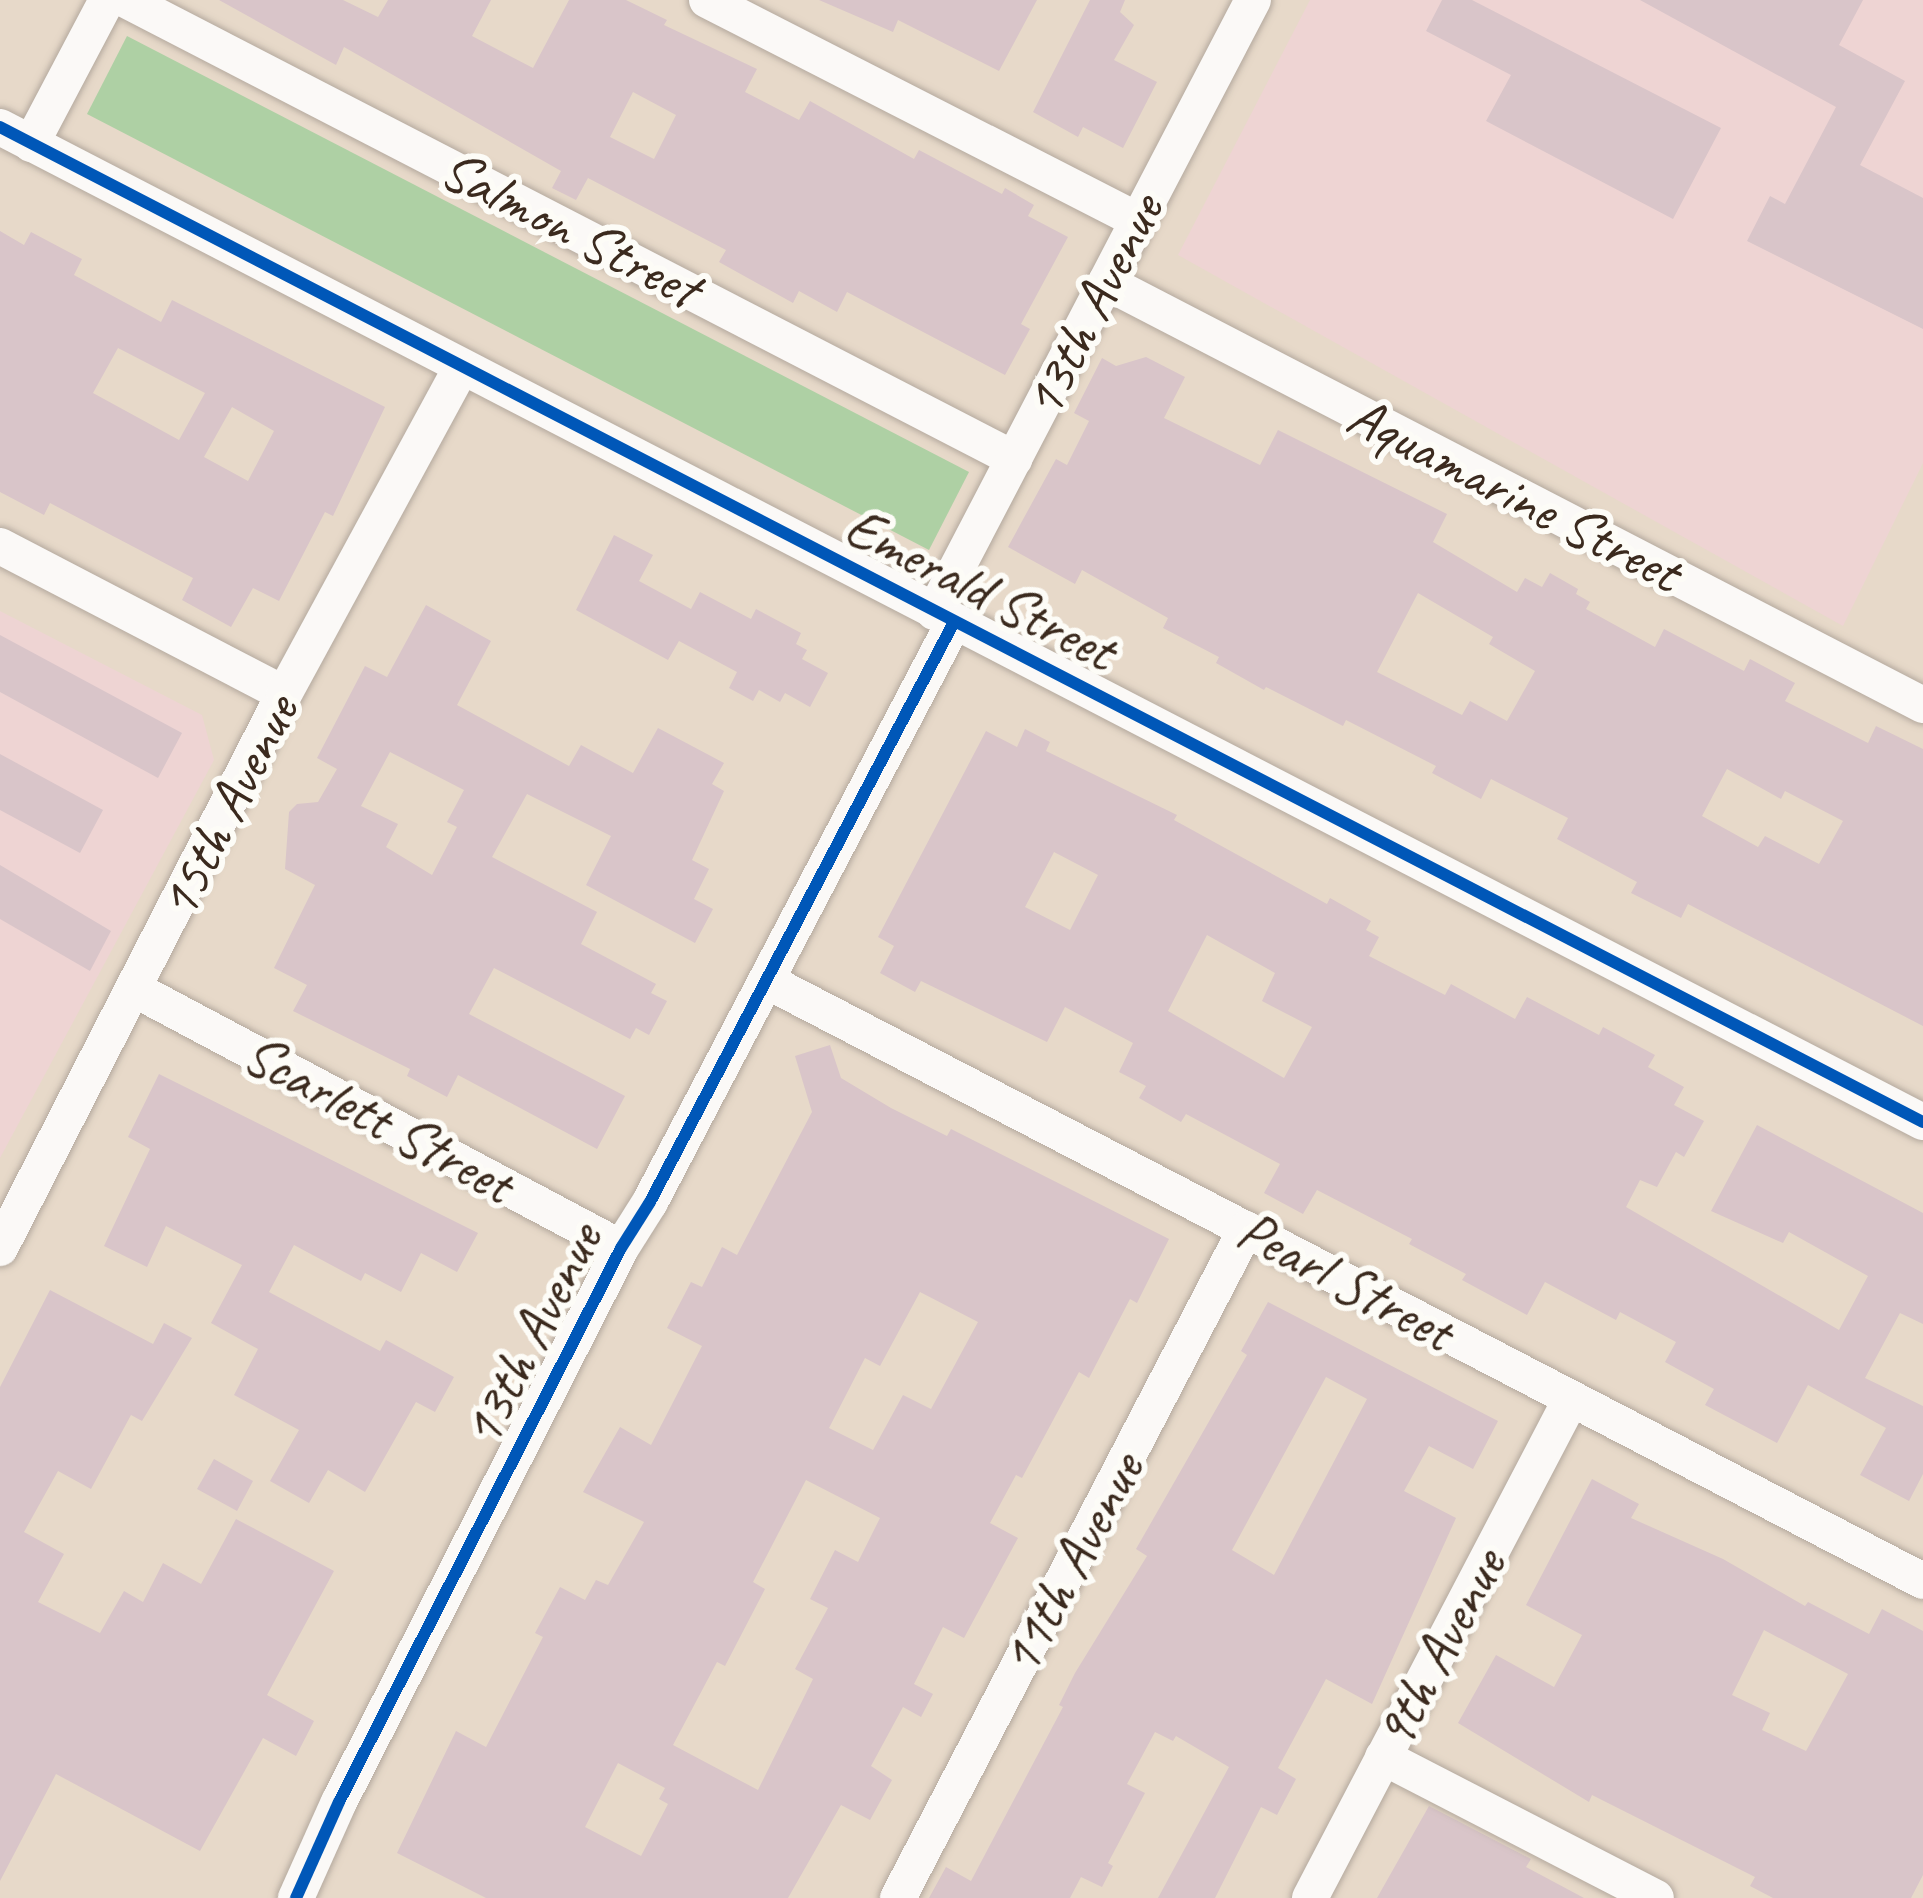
<!DOCTYPE html>
<style>
body{margin:0}
#map{position:relative;width:1923px;height:1898px;overflow:hidden;background:#e7d9c9;font-family:Caveat,sans-serif}
div>[style]{position:absolute}
.built>*{inset:0;background:#eed4d3}
.green>*{inset:0;background:#aed0a4}
.building>*{inset:0;background:#d9c5c9}
.roads{filter:drop-shadow(0 0 3px #b4a99e) drop-shadow(0 0 3px #b4a99e)}
.minor>*{height:36px;margin:-18px;padding:0 18px;transform-origin:18px;border-radius:18px;background:#fbf9f7}
.cycleway>*{height:12px;margin:-6px;padding:0 6px;transform-origin:6px;border-radius:6px;background:#0057b8}
span{translate:-50% -50%;white-space:nowrap;text-align:center;line-height:1.15;-webkit-text-stroke:12px #fdfcf7;paint-order:stroke}
.street-label{font-size:57px;color:#3b2a1e}
</style>
<div id="map">
<div class="built">
<div style="clip-path:polygon(1310px 0,1923px 0,1923px 463px,1843px 626px,1178px 255px)"></div>
<div style="clip-path:polygon(0 611px,202px 715px,214px 760px,0 1158px)"></div>
</div>
<div class="green">
<div style="clip-path:polygon(127px 36px,969px 472px,929px 550px,87px 114px)"></div>
</div>
<div class="building">
<div style="clip-path:polygon(evenodd,219px 0,343px 0,378px 17px,388px 0,491px 0,472px 36px,533px 68px,569px 0,626px 0,667px 20px,664px 25px,757px 69px,745px 92px,799px 120px,810px 101px,914px 159px,919px 150px,1002px 194px,1005px 188px,1034px 205px,1028px 216px,1068px 237px,1021px 324px,1030px 329px,1005px 375px,847px 292px,837px 312px,799px 291px,793px 303px,719px 262px,726px 250px,588px 178px,576px 200px,552px 188px,561px 171px,344px 47px,336px 65px,219px 0,633px 92px,676px 115px,654px 159px,610px 137px,633px 92px)"></div>
<div style="clip-path:polygon(819px 0,1037px 0,999px 71px,898px 20px,893px 32px)"></div>
<div style="clip-path:polygon(1090px 0,1125px 0,1120px 12px,1134px 25px,1114px 60px,1157px 82px,1123px 148px,1083px 127px,1078px 137px,1033px 112px)"></div>
<div style="clip-path:polygon(1442px 0,1472px 0,1721px 128px,1673px 219px,1486px 121px,1511px 75px,1426px 31px)"></div>
<div style="clip-path:polygon(1640px 0,1863px 0,1839px 45px,1905px 81px,1860px 165px,1923px 198px,1923px 329px,1747px 241px,1770px 196px,1785px 204px,1836px 107px)"></div>
<div style="clip-path:polygon(evenodd,0 231px,24px 245px,31px 232px,82px 259px,74px 275px,161px 322px,172px 300px,385px 407px,333px 516px,325px 512px,279px 601px,253px 588px,231px 627px,182px 600px,193px 578px,50px 503px,44px 515px,0 492px,0 231px,118px 348px,205px 393px,179px 440px,93px 393px,118px 348px,0 231px,232px 407px,274px 431px,248px 481px,204px 457px,232px 407px)"></div>
<div style="clip-path:polygon(evenodd,1146px 357px,1185px 377px,1164px 418px,1260px 465px,1278px 430px,1447px 514px,1433px 542px,1517px 592px,1525px 578px,1542px 587px,1550px 573px,1578px 589px,1576px 594px,1590px 602px,1586px 609px,1655px 647px,1664px 629px,1744px 671px,1750px 659px,1795px 683px,1785px 701px,1868px 743px,1876px 726px,1923px 749px,1923px 1026px,1688px 904px,1681px 918px,1631px 893px,1637px 882px,1557px 839px,1568px 818px,1491px 779px,1481px 799px,1432px 773px,1436px 766px,1346px 720px,1343px 726px,1266px 687px,1264px 690px,1216px 663px,1219px 657px,1163px 628px,1168px 618px,1082px 570px,1075px 584px,1008px 547px,1056px 459px,1067px 465px,1089px 421px,1074px 413px,1102px 358px,1116px 366px,1146px 357px,1418px 593px,1493px 637px,1489px 644px,1535px 671px,1507px 721px,1470px 701px,1462px 715px,1377px 672px,1418px 593px,1146px 357px,1727px 769px,1781px 799px,1785px 791px,1843px 821px,1819px 864px,1765px 836px,1758px 847px,1702px 816px,1727px 769px)"></div>
<div style="clip-path:polygon(614px 535px,653px 555px,639px 581px,691px 609px,700px 592px,751px 619px,756px 609px,801px 633px,796px 644px,807px 650px,802px 659px,828px 673px,810px 707px,785px 693px,780px 702px,759px 690px,753px 701px,729px 688px,737px 672px,679px 641px,668px 660px,576px 610px)"></div>
<div style="clip-path:polygon(evenodd,426px 605px,491px 641px,457px 705px,569px 766px,581px 745px,633px 773px,658px 728px,724px 763px,712px 784px,724px 791px,692px 860px,709px 869px,694px 899px,713px 909px,695px 943px,586px 885px,611px 836px,527px 794px,492px 857px,597px 912px,581px 944px,656px 984px,651px 993px,667px 1001px,649px 1035px,636px 1028px,630px 1039px,494px 968px,469px 1014px,625px 1096px,597px 1149px,458px 1075px,447px 1097px,407px 1076px,410px 1069px,293px 1011px,307px 985px,274px 968px,315px 885px,285px 869px,289px 812px,297px 804px,318px 802px,337px 769px,317px 758px,365px 666px,387px 677px,426px 605px,390px 752px,464px 790px,447px 822px,457px 827px,432px 875px,386px 847px,398px 824px,361px 806px,390px 752px)"></div>
<div style="clip-path:polygon(0 635px,182px 733px,158px 778px,0 692px)"></div>
<div style="clip-path:polygon(evenodd,1025px 729px,1050px 742px,1046px 751px,1177px 815px,1174px 820px,1327px 904px,1330px 898px,1371px 921px,1366px 930px,1379px 937px,1369px 956px,1445px 995px,1451px 984px,1515px 1019px,1527px 997px,1599px 1035px,1603px 1027px,1655px 1055px,1648px 1067px,1684px 1087px,1674px 1105px,1704px 1121px,1684px 1157px,1676px 1152px,1657px 1187px,1640px 1180px,1626px 1207px,1839px 1330px,1868px 1276px,1789px 1232px,1783px 1243px,1711px 1211px,1757px 1125px,1923px 1213px,1923px 1324px,1900px 1313px,1865px 1378px,1923px 1406px,1923px 1474px,1909px 1501px,1860px 1475px,1886px 1428px,1808px 1385px,1777px 1443px,1705px 1405px,1714px 1389px,1665px 1362px,1676px 1342px,1620px 1312px,1616px 1320px,1545px 1282px,1527px 1315px,1462px 1280px,1466px 1274px,1409px 1244px,1412px 1239px,1317px 1190px,1303px 1214px,1264px 1193px,1280px 1164px,1186px 1114px,1181px 1122px,1139px 1098px,1146px 1086px,1119px 1072px,1133px 1043px,1065px 1007px,1047px 1042px,921px 981px,915px 992px,880px 973px,894px 946px,878px 937px,986px 731px,1017px 747px,1025px 729px,1054px 852px,1098px 875px,1070px 930px,1025px 907px,1054px 852px,1025px 729px,1207px 935px,1275px 973px,1262px 1001px,1312px 1027px,1284px 1078px,1168px 1011px,1207px 935px)"></div>
<div style="clip-path:polygon(0 754px,103px 810px,80px 853px,0 810px)"></div>
<div style="clip-path:polygon(0 865px,111px 931px,90px 971px,0 919px)"></div>
<div style="clip-path:polygon(evenodd,830px 1045px,841px 1078px,891px 1108px,947px 1136px,951px 1129px,1169px 1239px,1137px 1303px,1130px 1299px,1089px 1378px,1079px 1372px,1022px 1478px,1016px 1475px,990px 1523px,1018px 1538px,964px 1638px,943px 1627px,914px 1684px,933px 1694px,921px 1717px,903px 1707px,871px 1766px,892px 1780px,870px 1820px,841px 1805px,788px 1898px,486px 1898px,397px 1853px,456px 1731px,486px 1747px,543px 1637px,535px 1633px,560px 1587px,585px 1600px,596px 1580px,608px 1585px,644px 1522px,583px 1492px,620px 1427px,651px 1445px,702px 1346px,667px 1328px,691px 1282px,702px 1287px,722px 1247px,737px 1255px,812px 1112px,795px 1056px,830px 1045px,920px 1292px,978px 1322px,931px 1409px,903px 1395px,873px 1450px,829px 1428px,865px 1358px,880px 1366px,920px 1292px,830px 1045px,806px 1480px,880px 1518px,858px 1562px,835px 1550px,810px 1599px,828px 1608px,795px 1669px,813px 1679px,758px 1790px,673px 1745px,717px 1662px,725px 1666px,765px 1589px,753px 1582px,806px 1480px,830px 1045px,618px 1763px,665px 1788px,659px 1799px,668px 1804px,641px 1856px,585px 1827px,618px 1763px)"></div>
<div style="clip-path:polygon(159px 1074px,478px 1233px,457px 1272px,421px 1253px,401px 1292px,365px 1273px,361px 1281px,294px 1245px,269px 1292px,380px 1351px,386px 1340px,454px 1377px,435px 1412px,416px 1402px,365px 1492px,328px 1470px,309px 1503px,270px 1481px,299px 1430px,234px 1395px,258px 1349px,211px 1323px,242px 1265px,166px 1226px,147px 1267px,104px 1246px,150px 1149px,128px 1137px)"></div>
<div style="clip-path:polygon(50px 1290px,153px 1344px,164px 1323px,192px 1338px,142px 1421px,131px 1415px,91px 1489px,58px 1471px,24px 1532px,64px 1554px,38px 1602px,100px 1633px,124px 1591px,143px 1602px,163px 1563px,201px 1584px,236px 1519px,334px 1571px,267px 1695px,314px 1721px,296px 1756px,263px 1738px,200px 1851px,56px 1774px,0 1881px,0 1387px)"></div>
<div style="clip-path:polygon(evenodd,1268px 1302px,1498px 1421px,1473px 1469px,1429px 1446px,1404px 1491px,1456px 1518px,1372px 1704px,1326px 1679px,1278px 1768px,1296px 1779px,1277px 1815px,1261px 1807px,1215px 1898px,1158px 1898px,1229px 1767px,1176px 1736px,1173px 1741px,1155px 1732px,1127px 1784px,1145px 1793px,1108px 1863px,1113px 1866px,1102px 1887px,1081px 1877px,1070px 1898px,929px 1898px,946px 1867px,971px 1881px,1063px 1707px,1059px 1705px,1075px 1673px,1147px 1556px,1136px 1549px,1247px 1355px,1241px 1351px,1268px 1302px,1326px 1377px,1367px 1399px,1274px 1575px,1232px 1550px,1326px 1377px)"></div>
<div style="clip-path:polygon(214px 1459px,253px 1481px,237px 1511px,197px 1489px)"></div>
<div style="clip-path:polygon(evenodd,1592px 1479px,1639px 1504px,1631px 1518px,1723px 1559px,1805px 1606px,1808px 1602px,1869px 1634px,1882px 1609px,1923px 1631px,1923px 1875px,1911px 1898px,1773px 1898px,1750px 1886px,1755px 1877px,1592px 1795px,1589px 1802px,1458px 1723px,1496px 1655px,1554px 1687px,1582px 1635px,1526px 1605px,1592px 1479px,1764px 1630px,1848px 1674px,1806px 1751px,1762px 1730px,1770px 1713px,1732px 1695px,1764px 1630px)"></div>
<div style="clip-path:polygon(1429px 1806px,1531px 1859px,1526px 1867px,1584px 1898px,1377px 1898px)"></div>
</div>
<div class="roads">
<div class="minor">
<div style="left:126px;top:0;width:1000px;rotate:27.33deg"></div>
<div style="left:707px;top:0;width:484px;rotate:27.1deg"></div>
<div style="left:0;top:127px;width:2165px;rotate:27.36deg"></div>
<div style="left:31px;top:144px;width:163px;rotate:-62.2deg"></div>
<div style="left:1106px;top:282px;width:920px;rotate:27.37deg"></div>
<div style="left:0;top:546px;width:320px;rotate:27.5deg"></div>
<div style="left:934px;top:612px;width:690px;rotate:-62.47deg"></div>
<div style="left:767px;top:981px;width:1302px;rotate:27.43deg"></div>
<div style="left:136px;top:990px;width:549px;rotate:28.01deg"></div>
<div style="left:0;top:1248px;width:623px;rotate:-62.86deg"></div>
<div style="left:284px;top:694px;width:371px;rotate:-61.5deg"></div>
<div style="left:1383px;top:1757px;width:307px;rotate:27.3deg"></div>
<div style="left:296px;top:1898px;width:105px;rotate:-65.9deg"></div>
<div style="left:339px;top:1802px;width:622px;rotate:-63.02deg"></div>
<div style="left:621px;top:1248px;width:54px;rotate:-57.8deg"></div>
<div style="left:650px;top:1202px;width:653px;rotate:-62.34deg"></div>
<div style="left:898px;top:1898px;width:754px;rotate:-62.52deg"></div>
<div style="left:1310px;top:1898px;width:563px;rotate:-62.39deg"></div>
</div>
</div>
<div class="cycleway">
<div style="left:0;top:127px;width:2165px;rotate:27.36deg"></div>
<div style="left:296px;top:1898px;width:105px;rotate:-65.9deg"></div>
<div style="left:339px;top:1802px;width:622px;rotate:-63.02deg"></div>
<div style="left:621px;top:1248px;width:54px;rotate:-57.8deg"></div>
<div style="left:650px;top:1202px;width:653px;rotate:-62.34deg"></div>
</div>
<div class="street-label">
<span style="left:570px;top:229px;rotate:27deg">Salmon Street</span>
<span style="left:1093px;top:306px;rotate:-63deg">13th Avenue</span>
<span style="left:1514px;top:494px;rotate:27deg">Aquamarine Street</span>
<span style="left:980px;top:589px;rotate:27deg">Emerald Street</span>
<span style="left:228px;top:807px;rotate:-63deg">15th Avenue</span>
<span style="left:378px;top:1119px;rotate:28deg">Scarlett Street</span>
<span style="left:1345px;top:1281px;rotate:28deg">Pearl Street</span>
<span style="left:532px;top:1335px;rotate:-63deg">13th Avenue</span>
<span style="left:1072px;top:1564px;rotate:-62deg">11th Avenue</span>
<span style="left:1440px;top:1649px;rotate:-62deg">9th Avenue</span>
</div>
</div>
